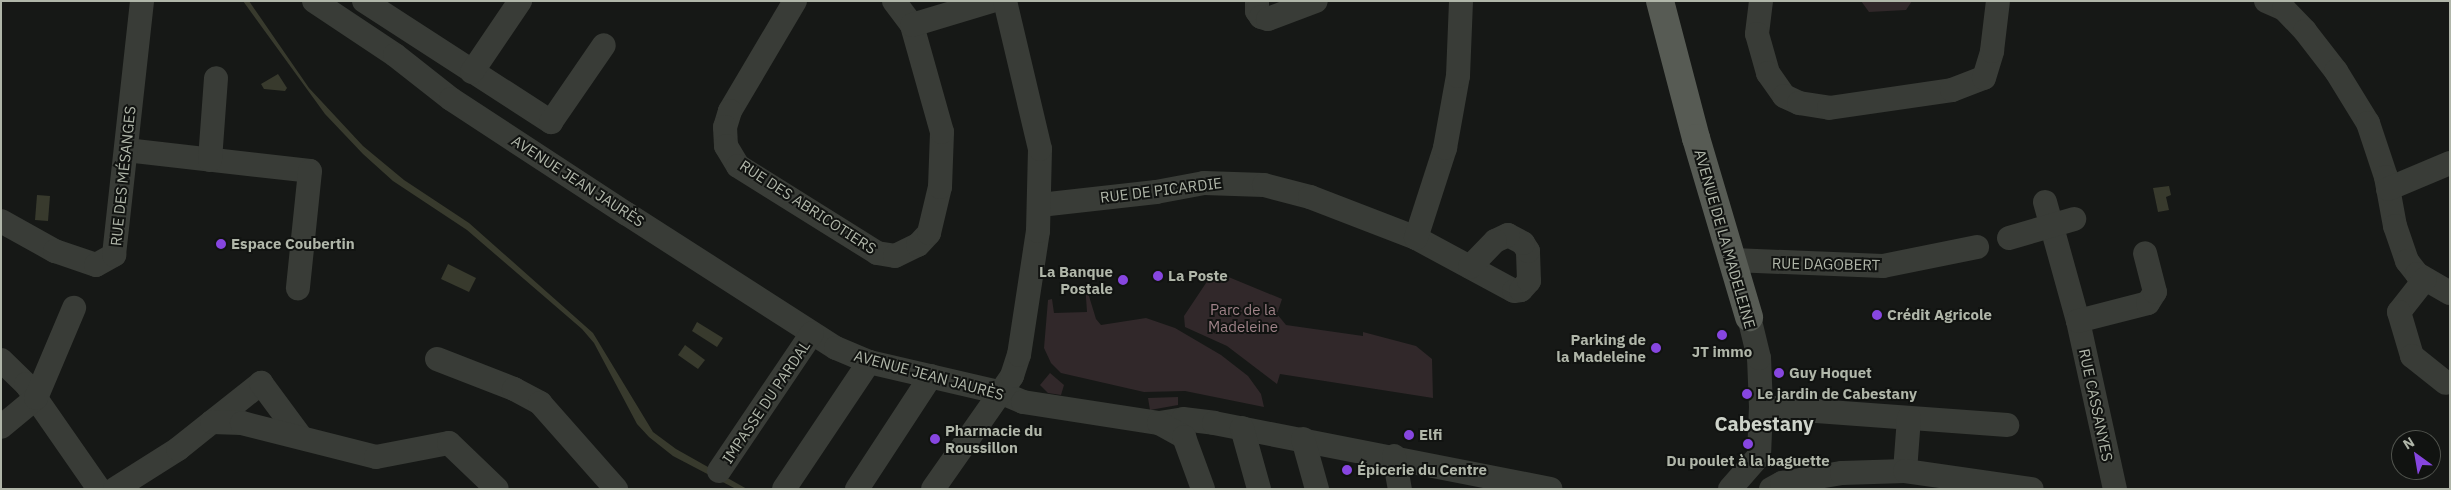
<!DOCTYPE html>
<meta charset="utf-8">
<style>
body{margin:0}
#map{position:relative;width:2451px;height:490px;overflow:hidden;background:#161816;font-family:"IBM Plex Sans",sans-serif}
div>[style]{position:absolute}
.green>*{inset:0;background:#31282a}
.water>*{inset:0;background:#383a2d}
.minor>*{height:24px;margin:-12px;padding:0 12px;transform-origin:12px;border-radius:12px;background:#393c37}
.major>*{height:28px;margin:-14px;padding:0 14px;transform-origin:14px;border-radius:14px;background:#575b54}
.dots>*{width:14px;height:14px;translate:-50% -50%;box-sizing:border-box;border:2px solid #111311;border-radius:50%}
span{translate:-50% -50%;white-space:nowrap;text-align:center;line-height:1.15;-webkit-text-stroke:4px #111311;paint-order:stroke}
.street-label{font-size:15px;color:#b0b6a9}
.poi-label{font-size:15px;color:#b0b6a9;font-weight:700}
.left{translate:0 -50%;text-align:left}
.right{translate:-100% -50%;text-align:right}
.park-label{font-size:15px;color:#9f8288}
.district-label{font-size:20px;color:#ced3ca;font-weight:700}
.frame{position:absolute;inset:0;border:2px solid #b0b6a9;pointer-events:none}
.north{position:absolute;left:2391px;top:430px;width:50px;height:50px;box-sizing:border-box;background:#111311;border:1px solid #51544e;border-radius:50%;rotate:328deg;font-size:14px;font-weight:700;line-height:20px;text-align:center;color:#b0b6a9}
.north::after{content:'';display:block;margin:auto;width:18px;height:22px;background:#8746e0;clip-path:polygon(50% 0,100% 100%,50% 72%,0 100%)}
</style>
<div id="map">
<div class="green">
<div style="clip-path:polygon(1861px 1px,1912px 1px,1906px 10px,1869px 12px)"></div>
<div style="clip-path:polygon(1214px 271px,1282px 299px,1277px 314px,1286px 325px,1363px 336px,1363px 332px,1416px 346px,1432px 359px,1433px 398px,1280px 374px,1277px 384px,1227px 346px,1185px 327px,1184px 316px)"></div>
<div style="clip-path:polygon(1085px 283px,1096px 319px,1101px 325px,1146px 318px,1175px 328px,1221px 355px,1248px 376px,1261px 394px,1264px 407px,1185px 391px,1144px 392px,1061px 373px,1051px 363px,1044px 348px,1048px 300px,1052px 299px,1054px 313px,1087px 312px)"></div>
<div style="clip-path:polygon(1050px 373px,1064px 385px,1061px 395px,1048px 393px,1040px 385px)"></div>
<div style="clip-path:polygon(1178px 397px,1178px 405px,1150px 410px,1148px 398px)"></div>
</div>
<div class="water">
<div style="clip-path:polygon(243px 1px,249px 1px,309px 88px,363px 146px,404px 180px,469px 223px,593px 333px,653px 432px,676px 449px,747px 489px,736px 489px,673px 456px,649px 437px,637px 424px,594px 343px,582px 329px,467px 230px,393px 181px,363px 154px,325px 114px)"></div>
<div style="clip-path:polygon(278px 74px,287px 88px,285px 91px,264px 89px,261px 84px)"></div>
<div style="clip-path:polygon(2169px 186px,2171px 195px,2166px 197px,2169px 210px,2158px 212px,2153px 188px)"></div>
<div style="clip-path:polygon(37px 195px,50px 196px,48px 221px,35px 220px)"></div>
<div style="clip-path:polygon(448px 264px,476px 278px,469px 292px,441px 279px)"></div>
<div style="clip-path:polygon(697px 322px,723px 338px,717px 347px,692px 331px)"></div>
<div style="clip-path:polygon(685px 345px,705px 360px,698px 369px,678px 355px)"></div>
</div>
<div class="minor">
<div style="left:314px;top:1px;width:97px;rotate:33.7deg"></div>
<div style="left:395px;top:55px;width:71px;rotate:38.2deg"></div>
<div style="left:451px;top:99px;width:210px;rotate:33.2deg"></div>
<div style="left:627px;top:214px;width:248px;rotate:32.7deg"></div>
<div style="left:836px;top:348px;width:36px;rotate:23deg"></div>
<div style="left:869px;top:362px;width:137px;rotate:13.1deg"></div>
<div style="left:1002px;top:393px;width:23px;rotate:23deg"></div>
<div style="left:1023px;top:402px;width:138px;rotate:8.8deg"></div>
<div style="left:1159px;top:423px;width:24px;rotate:-9deg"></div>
<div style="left:1183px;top:419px;width:31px;rotate:7deg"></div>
<div style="left:1214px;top:423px;width:343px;rotate:11.1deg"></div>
<div style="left:364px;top:1px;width:223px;rotate:32.9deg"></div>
<div style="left:551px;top:122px;width:93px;rotate:-55.5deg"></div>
<div style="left:795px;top:1px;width:128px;rotate:120.6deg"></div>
<div style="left:730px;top:111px;width:17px;rotate:107deg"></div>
<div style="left:725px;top:127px;width:19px;rotate:87deg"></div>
<div style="left:726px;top:146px;width:23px;rotate:59deg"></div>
<div style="left:738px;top:166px;width:164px;rotate:32deg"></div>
<div style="left:877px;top:253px;width:18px;rotate:9deg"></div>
<div style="left:895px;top:256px;width:25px;rotate:-26deg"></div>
<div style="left:918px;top:245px;width:16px;rotate:-47deg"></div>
<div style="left:929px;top:233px;width:47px;rotate:-76.6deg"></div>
<div style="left:940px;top:187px;width:55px;rotate:-87.9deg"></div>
<div style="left:942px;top:132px;width:111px;rotate:-105.7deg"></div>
<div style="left:912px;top:25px;width:30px;rotate:-127deg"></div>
<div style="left:1257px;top:1px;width:10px;rotate:90deg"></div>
<div style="left:1257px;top:11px;width:7px;rotate:56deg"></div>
<div style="left:1261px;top:17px;width:7px;rotate:16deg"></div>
<div style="left:1268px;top:19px;width:51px;rotate:-20.6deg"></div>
<div style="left:1761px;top:1px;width:33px;rotate:97deg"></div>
<div style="left:1757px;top:34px;width:41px;rotate:74.2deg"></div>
<div style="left:1768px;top:73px;width:28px;rotate:55deg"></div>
<div style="left:1784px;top:96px;width:17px;rotate:25deg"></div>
<div style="left:1799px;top:103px;width:30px;rotate:9deg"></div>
<div style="left:1829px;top:108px;width:124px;rotate:-8.3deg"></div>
<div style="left:1952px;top:90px;width:34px;rotate:-21deg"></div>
<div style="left:1984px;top:78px;width:28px;rotate:-73deg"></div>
<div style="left:1992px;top:51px;width:50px;rotate:-83.2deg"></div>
<div style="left:2266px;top:1px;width:20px;rotate:24deg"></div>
<div style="left:2284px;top:9px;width:30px;rotate:46deg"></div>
<div style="left:2305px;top:31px;width:51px;rotate:52.2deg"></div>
<div style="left:2336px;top:71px;width:61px;rotate:58.4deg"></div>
<div style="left:2368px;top:123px;width:57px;rotate:71.6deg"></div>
<div style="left:2386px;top:177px;width:50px;rotate:79.6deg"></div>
<div style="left:2395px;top:226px;width:37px;rotate:71deg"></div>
<div style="left:2407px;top:261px;width:16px;rotate:52deg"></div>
<div style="left:2417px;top:274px;width:38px;rotate:30deg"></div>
<div style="left:912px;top:25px;width:84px;rotate:-16.7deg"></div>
<div style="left:472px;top:72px;width:86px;rotate:-55.9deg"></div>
<div style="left:126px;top:150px;width:185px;rotate:6.5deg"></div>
<div style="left:310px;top:171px;width:118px;rotate:95.9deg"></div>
<div style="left:210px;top:160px;width:82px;rotate:-85.8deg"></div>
<div style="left:2388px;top:189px;width:67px;rotate:-22.8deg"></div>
<div style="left:2045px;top:202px;width:123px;rotate:74.5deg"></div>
<div style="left:2078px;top:321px;width:172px;rotate:77.6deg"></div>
<div style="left:1040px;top:205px;width:117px;rotate:-6.4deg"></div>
<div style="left:1156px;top:192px;width:49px;rotate:-10.6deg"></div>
<div style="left:1204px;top:183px;width:60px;rotate:1.9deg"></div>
<div style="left:1264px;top:185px;width:48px;rotate:14.6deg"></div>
<div style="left:1310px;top:197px;width:114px;rotate:21.1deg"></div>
<div style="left:1416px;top:238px;width:111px;rotate:28.4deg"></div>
<div style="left:1514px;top:291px;width:7px;rotate:-8deg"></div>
<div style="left:1521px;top:290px;width:12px;rotate:-48deg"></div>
<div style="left:1529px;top:281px;width:30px;rotate:-92deg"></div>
<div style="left:1528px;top:251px;width:9px;rotate:-122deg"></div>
<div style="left:1523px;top:243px;width:17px;rotate:-152deg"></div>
<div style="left:1508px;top:235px;width:14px;rotate:155deg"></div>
<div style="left:1495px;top:241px;width:36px;rotate:134deg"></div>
<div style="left:1px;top:221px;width:62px;rotate:29.1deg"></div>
<div style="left:55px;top:251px;width:43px;rotate:18.9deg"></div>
<div style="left:96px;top:265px;width:21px;rotate:-29deg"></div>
<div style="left:114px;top:255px;width:256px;rotate:-83.7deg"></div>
<div style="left:1416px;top:238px;width:95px;rotate:-72.1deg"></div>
<div style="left:1445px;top:148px;width:73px;rotate:-79.8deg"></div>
<div style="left:1458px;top:76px;width:75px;rotate:-87.7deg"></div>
<div style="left:2009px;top:238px;width:68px;rotate:-16.3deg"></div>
<div style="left:1733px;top:260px;width:150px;rotate:2.3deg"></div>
<div style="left:1883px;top:266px;width:96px;rotate:-11.4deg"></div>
<div style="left:2425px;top:279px;width:42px;rotate:128.2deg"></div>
<div style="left:2399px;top:312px;width:46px;rotate:73.5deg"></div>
<div style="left:2412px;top:356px;width:43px;rotate:38.5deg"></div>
<div style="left:2078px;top:321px;width:72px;rotate:-14.4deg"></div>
<div style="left:2148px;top:303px;width:13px;rotate:-58deg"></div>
<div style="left:2155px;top:292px;width:40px;rotate:-104.4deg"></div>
<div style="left:437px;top:359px;width:83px;rotate:21.3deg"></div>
<div style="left:514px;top:389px;width:30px;rotate:28deg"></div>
<div style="left:540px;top:403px;width:115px;rotate:48.5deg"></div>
<div style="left:1px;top:360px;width:35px;rotate:44deg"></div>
<div style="left:26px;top:384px;width:128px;rotate:55.2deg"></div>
<div style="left:1761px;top:407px;width:247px;rotate:4.2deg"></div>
<div style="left:212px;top:422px;width:63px;rotate:-38.5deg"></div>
<div style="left:261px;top:383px;width:67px;rotate:53.5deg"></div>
<div style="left:1159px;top:423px;width:29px;rotate:29deg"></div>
<div style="left:1184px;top:437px;width:55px;rotate:69.9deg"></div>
<div style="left:1px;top:427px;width:45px;rotate:-39.6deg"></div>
<div style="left:36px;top:398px;width:98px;rotate:-67.1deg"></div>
<div style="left:1242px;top:428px;width:63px;rotate:74.4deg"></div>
<div style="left:1303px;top:439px;width:52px;rotate:74.4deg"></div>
<div style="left:1394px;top:456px;width:34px;rotate:80deg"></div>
<div style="left:719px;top:471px;width:166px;rotate:-56deg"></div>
<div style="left:1905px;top:471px;width:53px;rotate:-85.7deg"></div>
<div style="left:115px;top:489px;width:75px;rotate:-32.4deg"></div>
<div style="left:178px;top:449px;width:43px;rotate:-38.5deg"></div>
<div style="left:212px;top:422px;width:30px;rotate:2deg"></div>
<div style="left:242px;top:423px;width:138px;rotate:14.2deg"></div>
<div style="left:376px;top:457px;width:74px;rotate:-10.9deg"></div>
<div style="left:449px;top:443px;width:66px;rotate:43.8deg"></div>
<div style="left:784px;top:489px;width:153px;rotate:-56.2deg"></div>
<div style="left:857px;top:489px;width:135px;rotate:-56.8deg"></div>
<div style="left:933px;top:489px;width:138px;rotate:-55deg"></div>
<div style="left:1012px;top:376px;width:22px;rotate:-72deg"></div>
<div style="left:1019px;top:355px;width:125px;rotate:-81.3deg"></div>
<div style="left:1038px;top:231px;width:82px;rotate:-88.6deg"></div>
<div style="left:1040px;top:149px;width:152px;rotate:-103.3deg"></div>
<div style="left:1730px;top:489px;width:44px;rotate:-48.7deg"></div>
<div style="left:1759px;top:456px;width:49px;rotate:-87.7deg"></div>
<div style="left:1761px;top:407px;width:49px;rotate:-92.3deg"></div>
<div style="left:1759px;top:358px;width:42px;rotate:-103.7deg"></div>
<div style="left:1771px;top:489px;width:13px;rotate:-29deg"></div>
<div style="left:1782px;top:483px;width:61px;rotate:-9.5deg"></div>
<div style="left:1842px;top:473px;width:63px;rotate:-1.8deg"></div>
<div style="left:1905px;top:471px;width:128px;rotate:8.1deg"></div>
</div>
<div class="major">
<div style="left:1660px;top:1px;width:142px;rotate:75.3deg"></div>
<div style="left:1696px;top:138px;width:187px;rotate:73.5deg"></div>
</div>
<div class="dots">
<div style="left:221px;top:244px;background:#8746e0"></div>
<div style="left:1158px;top:276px;background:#8746e0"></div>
<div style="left:1123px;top:280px;background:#8746e0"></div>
<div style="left:1877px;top:315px;background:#8746e0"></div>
<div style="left:1722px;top:335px;background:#8746e0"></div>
<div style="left:1656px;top:348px;background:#8746e0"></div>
<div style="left:1779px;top:373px;background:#8746e0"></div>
<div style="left:1747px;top:394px;background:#8746e0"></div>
<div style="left:1409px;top:435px;background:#8746e0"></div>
<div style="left:935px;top:439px;background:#8746e0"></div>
<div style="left:1748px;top:444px;background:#8746e0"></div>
<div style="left:1347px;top:470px;background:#8746e0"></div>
</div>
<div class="street-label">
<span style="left:123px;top:176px;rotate:-84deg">RUE DES MÉSANGES</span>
<span style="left:578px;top:181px;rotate:33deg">AVENUE JEAN JAURÈS</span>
<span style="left:1161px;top:190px;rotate:-7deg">RUE DE PICARDIE</span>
<span style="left:808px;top:207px;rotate:33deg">RUE DES ABRICOTIERS</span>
<span style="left:1725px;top:239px;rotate:74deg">AVENUE DE LA MADELEINE</span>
<span style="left:1826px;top:264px;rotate:1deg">RUE DAGOBERT</span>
<span style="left:929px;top:375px;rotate:15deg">AVENUE JEAN JAURÈS</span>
<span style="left:766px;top:402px;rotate:-56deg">IMPASSE DU PARDAL</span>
<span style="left:2096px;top:405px;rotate:78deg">RUE CASSANYES</span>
</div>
<div class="poi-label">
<span class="left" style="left:231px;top:244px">Espace Coubertin</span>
<span class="right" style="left:1113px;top:280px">La Banque<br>Postale</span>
<span class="left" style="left:1168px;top:276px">La Poste</span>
<span class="left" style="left:1887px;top:315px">Crédit Agricole</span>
<span class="right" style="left:1646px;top:348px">Parking de<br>la Madeleine</span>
<span style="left:1722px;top:352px">JT immo</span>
<span class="left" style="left:1789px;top:373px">Guy Hoquet</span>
<span class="left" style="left:1757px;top:394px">Le jardin de Cabestany</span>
<span class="left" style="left:945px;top:439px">Pharmacie du<br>Roussillon</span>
<span class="left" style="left:1419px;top:435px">Elfi</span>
<span style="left:1748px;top:461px">Du poulet à la baguette</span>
<span class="left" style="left:1357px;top:470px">Épicerie du Centre</span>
</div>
<div class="park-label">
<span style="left:1243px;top:318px">Parc de la<br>Madeleine</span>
</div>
<div class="district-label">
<span style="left:1764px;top:423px">Cabestany</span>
</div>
<div class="frame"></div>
<div class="north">N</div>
</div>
